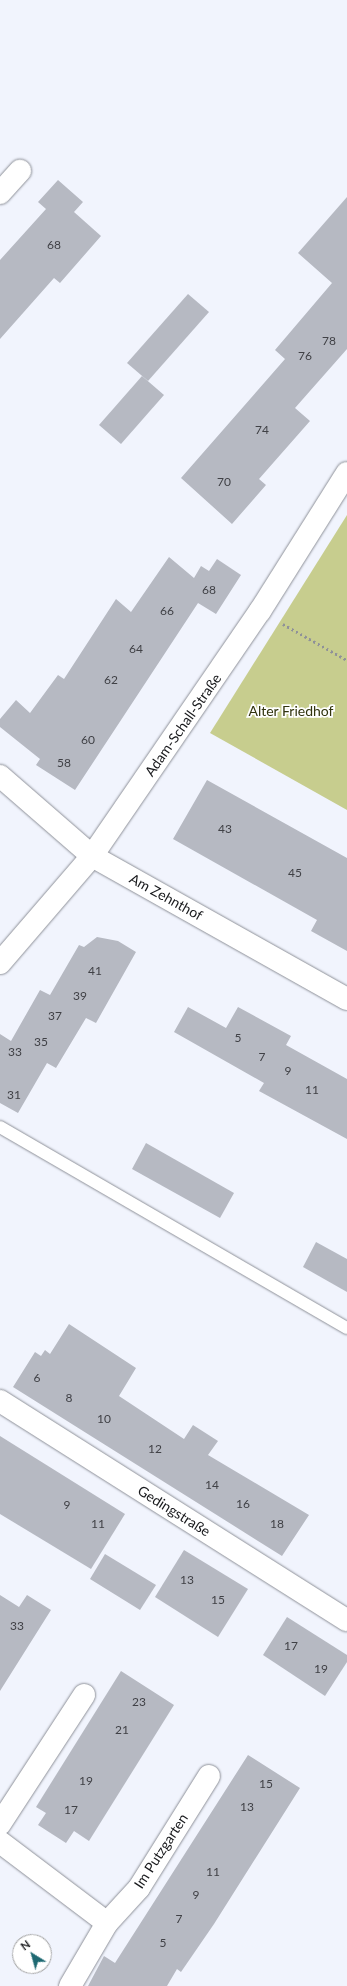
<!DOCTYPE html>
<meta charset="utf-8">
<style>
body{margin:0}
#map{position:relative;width:347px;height:1986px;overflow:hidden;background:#f1f4fd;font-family:Lato,sans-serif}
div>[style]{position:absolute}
.green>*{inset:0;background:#c7cd8e}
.building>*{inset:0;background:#b6b9c2}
.path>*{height:2.5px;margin-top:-1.25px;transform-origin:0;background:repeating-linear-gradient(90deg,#8f9198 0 2px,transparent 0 5px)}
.roads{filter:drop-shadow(0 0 1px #8e9199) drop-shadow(0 0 1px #8e9199)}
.lane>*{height:12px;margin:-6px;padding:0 6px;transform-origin:6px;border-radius:6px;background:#fff}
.street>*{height:22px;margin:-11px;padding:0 11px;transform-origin:11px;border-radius:11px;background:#fff}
span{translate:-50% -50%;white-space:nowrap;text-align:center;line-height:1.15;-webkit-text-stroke:3.5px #fff;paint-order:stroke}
.number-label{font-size:12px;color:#404146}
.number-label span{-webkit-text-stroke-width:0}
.park-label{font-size:14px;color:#30330d}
.street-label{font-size:14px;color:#18191c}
.north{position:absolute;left:12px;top:1934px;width:40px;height:40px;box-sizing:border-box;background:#fff;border:1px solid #a3a3a4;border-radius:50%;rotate:323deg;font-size:11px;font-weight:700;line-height:16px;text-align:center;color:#18191c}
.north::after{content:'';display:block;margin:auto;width:14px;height:18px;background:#1e6972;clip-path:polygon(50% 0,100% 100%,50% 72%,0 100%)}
</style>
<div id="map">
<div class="green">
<div style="clip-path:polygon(347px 515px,347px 810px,210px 733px)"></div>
</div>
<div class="building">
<div style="clip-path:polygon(58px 180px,83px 202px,74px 212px,101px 236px,60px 283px,54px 278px,0 339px,0 260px,46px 209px,38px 202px)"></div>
<div style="clip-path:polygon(347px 197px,347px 349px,295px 408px,310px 421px,259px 479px,266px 485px,232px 524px,181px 478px,285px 359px,275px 350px,332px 283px,298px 253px)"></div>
<div style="clip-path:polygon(188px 294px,209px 312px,148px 381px,127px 363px)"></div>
<div style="clip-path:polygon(142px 376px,164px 395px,121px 444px,99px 425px)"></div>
<div style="clip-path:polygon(169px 557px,194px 578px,201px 566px,209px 571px,217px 559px,241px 575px,216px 614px,198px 603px,75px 790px,36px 765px,40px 759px,0 727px,0 719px,16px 700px,30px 713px,58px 675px,64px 679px,116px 599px,131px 612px)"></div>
<div style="clip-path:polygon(207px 780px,347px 858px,347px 951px,311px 931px,317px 920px,173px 839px)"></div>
<div style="clip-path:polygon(97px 937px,118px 941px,136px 952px,96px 1023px,86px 1018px,56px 1068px,47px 1063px,18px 1113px,0 1103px,0 1034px,11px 1041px,40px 990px,50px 995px,79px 945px,84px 947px)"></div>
<div style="clip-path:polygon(188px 1007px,226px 1028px,238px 1007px,291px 1036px,286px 1045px,347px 1079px,347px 1139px,259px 1091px,264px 1083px,174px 1032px)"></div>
<div style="clip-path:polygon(146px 1143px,234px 1193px,220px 1218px,132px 1169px)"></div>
<div style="clip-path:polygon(316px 1242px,347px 1259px,347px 1292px,303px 1267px)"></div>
<div style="clip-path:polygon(69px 1324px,136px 1368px,119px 1396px,184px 1439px,193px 1425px,218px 1441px,208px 1455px,309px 1515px,282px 1556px,13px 1387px,35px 1352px,41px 1356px,45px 1350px,50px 1354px)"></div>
<div style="clip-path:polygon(0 1436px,125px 1514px,91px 1569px,0 1514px)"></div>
<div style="clip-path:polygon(184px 1550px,248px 1589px,218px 1637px,155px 1597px)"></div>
<div style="clip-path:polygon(105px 1554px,156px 1585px,140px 1610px,90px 1579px)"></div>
<div style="clip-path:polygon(0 1595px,19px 1607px,27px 1595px,51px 1610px,0 1691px)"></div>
<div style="clip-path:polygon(287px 1617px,347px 1655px,347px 1662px,325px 1696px,263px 1655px)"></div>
<div style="clip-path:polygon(121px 1671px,174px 1705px,89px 1841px,74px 1831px,66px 1843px,38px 1825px,46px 1813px,36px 1807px)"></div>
<div style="clip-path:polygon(248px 1755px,300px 1788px,214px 1924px,181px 1972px,177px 1969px,167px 1986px,88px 1986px,104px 1956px,115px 1963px)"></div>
</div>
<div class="path">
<div style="left:283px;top:624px;width:73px;rotate:29.4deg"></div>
</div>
<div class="roads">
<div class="lane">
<div style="left:0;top:1127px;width:401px;rotate:30.1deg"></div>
</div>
<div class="street">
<div style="left:0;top:193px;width:30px;rotate:-48deg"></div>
<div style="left:0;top:776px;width:122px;rotate:41deg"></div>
<div style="left:92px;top:856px;width:292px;rotate:29.3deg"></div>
<div style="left:0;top:963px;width:141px;rotate:-49.3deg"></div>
<div style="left:92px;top:856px;width:297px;rotate:-55.6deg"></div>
<div style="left:260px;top:611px;width:163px;rotate:-57.8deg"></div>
<div style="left:0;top:1401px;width:410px;rotate:32.3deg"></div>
<div style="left:0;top:1824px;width:154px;rotate:-56.9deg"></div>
<div style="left:0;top:1842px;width:134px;rotate:37.1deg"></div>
<div style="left:107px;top:1923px;width:73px;rotate:120.4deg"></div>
<div style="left:107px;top:1923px;width:47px;rotate:-47.6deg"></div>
<div style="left:139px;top:1888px;width:132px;rotate:-58deg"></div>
</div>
</div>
<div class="number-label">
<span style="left:54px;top:245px">68</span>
<span style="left:329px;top:341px">78</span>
<span style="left:305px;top:356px">76</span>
<span style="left:262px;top:430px">74</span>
<span style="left:224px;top:482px">70</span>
<span style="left:209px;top:590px">68</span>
<span style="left:167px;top:611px">66</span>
<span style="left:136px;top:649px">64</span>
<span style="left:111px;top:680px">62</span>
<span style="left:88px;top:740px">60</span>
<span style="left:64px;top:763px">58</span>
<span style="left:225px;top:829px">43</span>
<span style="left:295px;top:873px">45</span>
<span style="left:95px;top:971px">41</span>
<span style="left:80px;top:996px">39</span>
<span style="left:55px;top:1016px">37</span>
<span style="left:238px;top:1038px">5</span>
<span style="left:41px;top:1042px">35</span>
<span style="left:15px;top:1052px">33</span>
<span style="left:262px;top:1057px">7</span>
<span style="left:288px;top:1071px">9</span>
<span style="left:312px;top:1090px">11</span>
<span style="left:14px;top:1095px">31</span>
<span style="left:37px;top:1378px">6</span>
<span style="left:69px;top:1398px">8</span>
<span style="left:104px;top:1419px">10</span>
<span style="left:155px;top:1449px">12</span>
<span style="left:212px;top:1485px">14</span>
<span style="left:243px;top:1504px">16</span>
<span style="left:67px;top:1505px">9</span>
<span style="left:98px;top:1524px">11</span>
<span style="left:277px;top:1524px">18</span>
<span style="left:187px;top:1580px">13</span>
<span style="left:218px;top:1600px">15</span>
<span style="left:17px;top:1626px">33</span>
<span style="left:291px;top:1646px">17</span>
<span style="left:321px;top:1669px">19</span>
<span style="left:139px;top:1702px">23</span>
<span style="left:122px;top:1730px">21</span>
<span style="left:86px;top:1781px">19</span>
<span style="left:266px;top:1784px">15</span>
<span style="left:247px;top:1807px">13</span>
<span style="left:71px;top:1810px">17</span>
<span style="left:213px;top:1872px">11</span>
<span style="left:196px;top:1895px">9</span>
<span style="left:179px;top:1919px">7</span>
<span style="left:163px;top:1943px">5</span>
</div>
<div class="park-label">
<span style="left:291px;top:711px">Alter Friedhof</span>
</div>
<div class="street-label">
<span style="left:183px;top:725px;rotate:-55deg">Adam-Schall-Straße</span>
<span style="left:166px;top:897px;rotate:29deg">Am Zehnthof</span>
<span style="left:174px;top:1511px;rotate:32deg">Gedingstraße</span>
<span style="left:161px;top:1851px;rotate:-57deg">Im Putzgarten</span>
</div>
<div class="north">N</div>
</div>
